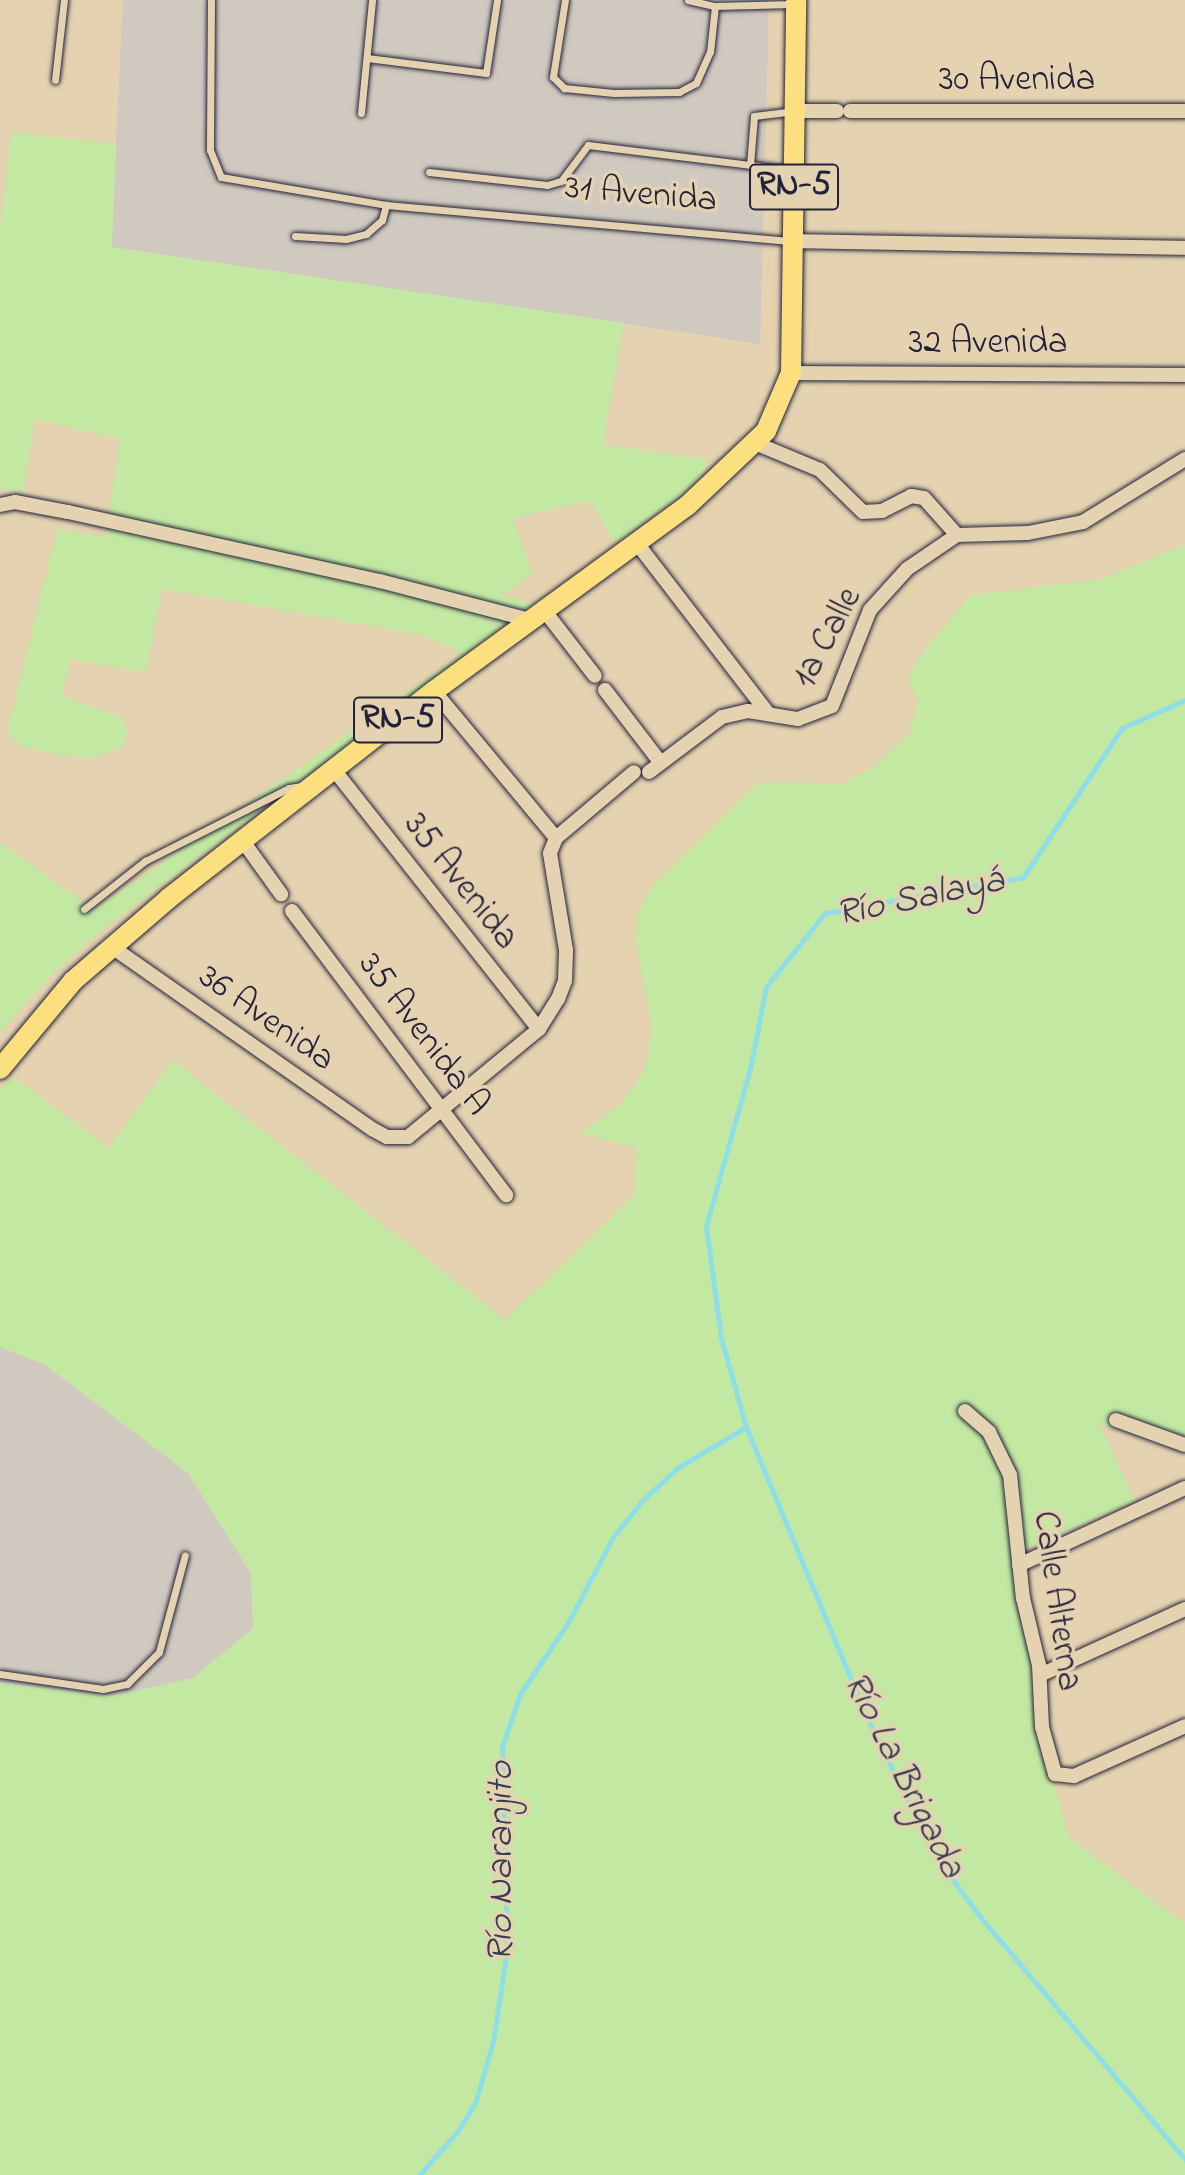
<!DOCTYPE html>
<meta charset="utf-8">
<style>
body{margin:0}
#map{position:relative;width:1185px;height:2175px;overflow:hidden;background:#e4d2b0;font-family:"Indie Flower",sans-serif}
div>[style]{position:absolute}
.built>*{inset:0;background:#d0c9bf}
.green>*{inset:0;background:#c3e8a2}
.stream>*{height:5px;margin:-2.5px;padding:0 2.5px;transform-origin:2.5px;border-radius:2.5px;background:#8edee8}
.roads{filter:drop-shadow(0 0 2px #22223b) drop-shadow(0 0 2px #22223b)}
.service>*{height:7px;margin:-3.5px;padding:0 3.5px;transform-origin:3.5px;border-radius:3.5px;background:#e4d2b0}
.minor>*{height:14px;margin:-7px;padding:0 7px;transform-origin:7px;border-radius:7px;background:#e4d2b0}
.primary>*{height:20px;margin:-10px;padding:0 10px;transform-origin:10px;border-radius:10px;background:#fce080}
span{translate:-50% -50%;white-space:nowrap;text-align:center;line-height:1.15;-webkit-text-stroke:7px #e4d2b0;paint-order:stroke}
.shield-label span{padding:2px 6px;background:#e4d2b0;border:2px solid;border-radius:6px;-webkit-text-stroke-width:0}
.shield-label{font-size:34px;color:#22223b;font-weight:700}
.street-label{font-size:36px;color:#22223b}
.water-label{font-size:38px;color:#323e55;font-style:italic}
</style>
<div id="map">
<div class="built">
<div style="clip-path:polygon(123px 0,769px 0,760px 344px,111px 247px)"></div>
<div style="clip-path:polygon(0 1347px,44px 1364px,188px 1473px,251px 1573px,253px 1629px,193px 1678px,114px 1696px,0 1683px)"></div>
</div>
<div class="green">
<div style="clip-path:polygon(11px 132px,116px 144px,112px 247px,624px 323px,603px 444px,708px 460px,700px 481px,614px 543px,591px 501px,512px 518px,533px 573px,501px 595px,535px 604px,98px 933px,50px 976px,0 1033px,0 842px,94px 910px,462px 654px,428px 636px,162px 589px,146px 672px,70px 659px,62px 696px,123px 718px,128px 733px,122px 747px,92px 758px,59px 755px,21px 746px,7px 733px,57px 529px,106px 537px,120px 439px,35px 419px,23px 494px,0 489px,0 231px)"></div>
<div style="clip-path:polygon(1185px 545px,1185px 1452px,1099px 1424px,1135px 1501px,1019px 1552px,1040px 1729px,1069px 1838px,1185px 1924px,1185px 2175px,0 2175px,0 1683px,114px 1696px,193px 1678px,253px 1628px,251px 1573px,188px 1473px,44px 1364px,0 1347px,0 1089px,13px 1077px,109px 1148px,172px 1060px,505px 1320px,635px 1195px,636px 1147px,581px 1133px,620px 1105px,645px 1069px,652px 1028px,636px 942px,638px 912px,654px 885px,758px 782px,842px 784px,873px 767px,911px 732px,918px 699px,908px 678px,919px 657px,971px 595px,1099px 580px)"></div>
</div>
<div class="stream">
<div style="left:1185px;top:700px;width:69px;rotate:156deg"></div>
<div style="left:1122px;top:728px;width:179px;rotate:123.6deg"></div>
<div style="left:1023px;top:877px;width:201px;rotate:169.7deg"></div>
<div style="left:825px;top:913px;width:95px;rotate:128.6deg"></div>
<div style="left:766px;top:987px;width:79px;rotate:100.9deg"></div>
<div style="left:751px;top:1065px;width:167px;rotate:105.6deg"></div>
<div style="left:706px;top:1226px;width:113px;rotate:82.4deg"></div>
<div style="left:721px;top:1338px;width:92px;rotate:74.3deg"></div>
<div style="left:746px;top:1427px;width:315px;rotate:67.4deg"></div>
<div style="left:867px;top:1718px;width:154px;rotate:63.8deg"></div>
<div style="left:935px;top:1856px;width:77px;rotate:53.4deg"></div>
<div style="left:981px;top:1918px;width:316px;rotate:49.8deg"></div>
<div style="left:419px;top:2175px;width:59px;rotate:-48.4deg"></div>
<div style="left:458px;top:2131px;width:35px;rotate:-59deg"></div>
<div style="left:476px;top:2101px;width:62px;rotate:-74.2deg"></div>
<div style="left:493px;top:2041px;width:91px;rotate:-81.2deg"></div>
<div style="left:507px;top:1951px;width:204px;rotate:-91.4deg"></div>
<div style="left:502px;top:1747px;width:56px;rotate:-71.2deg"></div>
<div style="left:520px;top:1694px;width:88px;rotate:-56.1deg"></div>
<div style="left:569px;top:1621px;width:95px;rotate:-62.4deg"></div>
<div style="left:613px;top:1537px;width:45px;rotate:-51.3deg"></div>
<div style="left:641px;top:1502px;width:50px;rotate:-43.4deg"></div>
<div style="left:677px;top:1468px;width:80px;rotate:-30.7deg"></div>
</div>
<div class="roads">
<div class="service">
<div style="left:211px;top:0;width:150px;rotate:90.4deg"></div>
<div style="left:210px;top:150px;width:29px;rotate:68deg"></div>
<div style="left:221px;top:177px;width:167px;rotate:9.6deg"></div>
<div style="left:386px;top:205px;width:408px;rotate:5.1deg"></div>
<div style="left:565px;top:0;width:78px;rotate:98.9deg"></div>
<div style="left:553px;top:77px;width:16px;rotate:45deg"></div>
<div style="left:564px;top:88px;width:50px;rotate:5.7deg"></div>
<div style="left:614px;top:93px;width:65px;rotate:-0.9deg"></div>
<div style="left:679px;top:92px;width:19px;rotate:-28deg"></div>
<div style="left:696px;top:83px;width:34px;rotate:-66deg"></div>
<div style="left:710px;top:52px;width:46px;rotate:-83.8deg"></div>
<div style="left:688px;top:0;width:28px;rotate:13deg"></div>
<div style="left:715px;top:6px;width:78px;rotate:-1.5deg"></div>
<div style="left:367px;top:58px;width:120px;rotate:7.2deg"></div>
<div style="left:486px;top:73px;width:74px;rotate:-81.4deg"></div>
<div style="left:55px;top:80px;width:81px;rotate:-83.6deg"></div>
<div style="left:361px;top:113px;width:114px;rotate:-84.4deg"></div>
<div style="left:750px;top:165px;width:49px;rotate:-85.3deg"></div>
<div style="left:754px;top:116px;width:39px;rotate:-7deg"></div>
<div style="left:429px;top:172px;width:119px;rotate:6.3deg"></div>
<div style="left:547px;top:185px;width:15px;rotate:-16deg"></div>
<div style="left:561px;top:181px;width:45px;rotate:-53.1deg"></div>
<div style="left:588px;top:145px;width:206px;rotate:7deg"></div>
<div style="left:295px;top:236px;width:51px;rotate:3.4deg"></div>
<div style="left:346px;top:239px;width:21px;rotate:-14deg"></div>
<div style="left:366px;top:234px;width:21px;rotate:-41deg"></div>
<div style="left:382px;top:220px;width:16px;rotate:-75deg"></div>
<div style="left:84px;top:909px;width:78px;rotate:-38.2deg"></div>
<div style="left:145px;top:861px;width:161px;rotate:-26.9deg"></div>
<div style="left:289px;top:788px;width:13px;rotate:-9deg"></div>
<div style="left:0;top:1674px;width:104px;rotate:8.3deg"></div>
<div style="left:103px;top:1689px;width:25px;rotate:-12deg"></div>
<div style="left:127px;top:1684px;width:45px;rotate:-45deg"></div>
<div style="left:159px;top:1652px;width:100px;rotate:-75deg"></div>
</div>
<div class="minor">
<div style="left:795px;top:111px;width:42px"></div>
<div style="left:850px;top:111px;width:335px"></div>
<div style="left:794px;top:241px;width:391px;rotate:1deg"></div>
<div style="left:791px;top:373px;width:394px;rotate:0.3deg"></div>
<div style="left:755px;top:443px;width:70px;rotate:22.6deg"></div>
<div style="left:820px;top:470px;width:60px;rotate:44.3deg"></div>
<div style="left:863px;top:512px;width:19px;rotate:-3deg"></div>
<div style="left:882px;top:511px;width:33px;rotate:-27deg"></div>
<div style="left:911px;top:496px;width:13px;rotate:9deg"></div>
<div style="left:924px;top:498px;width:50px;rotate:48.3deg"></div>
<div style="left:0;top:505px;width:15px;rotate:-11deg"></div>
<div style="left:15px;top:502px;width:54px;rotate:10.7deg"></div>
<div style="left:68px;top:512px;width:320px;rotate:12.5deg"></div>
<div style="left:380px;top:581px;width:155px;rotate:14.6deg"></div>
<div style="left:636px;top:542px;width:215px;rotate:52.4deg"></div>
<div style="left:544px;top:610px;width:83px;rotate:52.3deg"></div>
<div style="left:605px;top:690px;width:91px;rotate:52.6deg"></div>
<div style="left:434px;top:691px;width:191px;rotate:50.3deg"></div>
<div style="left:335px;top:771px;width:329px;rotate:51.7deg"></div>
<div style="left:649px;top:772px;width:91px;rotate:-37deg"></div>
<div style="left:722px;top:717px;width:27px;rotate:-13deg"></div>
<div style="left:748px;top:711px;width:51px;rotate:9.1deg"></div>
<div style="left:798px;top:719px;width:36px;rotate:-21deg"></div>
<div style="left:832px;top:706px;width:103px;rotate:-68.4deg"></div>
<div style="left:870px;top:610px;width:55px;rotate:-47.9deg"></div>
<div style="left:907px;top:569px;width:60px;rotate:-34.2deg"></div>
<div style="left:957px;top:535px;width:71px;rotate:-1.6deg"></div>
<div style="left:1028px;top:533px;width:56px;rotate:-11.3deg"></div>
<div style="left:1083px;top:522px;width:120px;rotate:-31.7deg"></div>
<div style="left:245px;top:844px;width:62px;rotate:54.2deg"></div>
<div style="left:292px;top:911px;width:356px;rotate:53deg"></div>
<div style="left:112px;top:947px;width:317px;rotate:35deg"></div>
<div style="left:372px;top:1129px;width:17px;rotate:28deg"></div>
<div style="left:387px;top:1137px;width:21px"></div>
<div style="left:408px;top:1137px;width:170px;rotate:-39.5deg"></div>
<div style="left:539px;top:1029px;width:36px;rotate:-58deg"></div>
<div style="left:558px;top:999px;width:19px;rotate:-69deg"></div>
<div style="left:565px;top:981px;width:31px;rotate:-88deg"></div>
<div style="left:566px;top:950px;width:98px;rotate:-99.4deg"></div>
<div style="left:550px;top:853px;width:16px;rotate:-68deg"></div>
<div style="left:556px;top:838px;width:102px;rotate:-40.2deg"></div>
<div style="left:965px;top:1411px;width:32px;rotate:41deg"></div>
<div style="left:989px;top:1432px;width:48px;rotate:64deg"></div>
<div style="left:1010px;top:1475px;width:124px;rotate:84deg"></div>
<div style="left:1023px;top:1598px;width:69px;rotate:76.6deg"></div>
<div style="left:1039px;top:1665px;width:62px;rotate:87.2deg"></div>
<div style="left:1042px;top:1727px;width:49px;rotate:74.5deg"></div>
<div style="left:1055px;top:1774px;width:19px;rotate:6deg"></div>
<div style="left:1074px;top:1776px;width:122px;rotate:-24.2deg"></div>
<div style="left:1116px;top:1420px;width:73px;rotate:19.9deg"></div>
<div style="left:1019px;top:1565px;width:183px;rotate:-24.9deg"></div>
<div style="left:1040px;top:1675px;width:159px;rotate:-24.5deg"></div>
</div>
<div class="primary">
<div style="left:0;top:1069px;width:114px;rotate:-50.3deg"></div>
<div style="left:73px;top:981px;width:127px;rotate:-40.8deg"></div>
<div style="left:169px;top:898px;width:336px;rotate:-38deg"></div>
<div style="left:434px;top:691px;width:313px;rotate:-36.2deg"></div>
<div style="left:687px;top:506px;width:109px;rotate:-43.5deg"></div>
<div style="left:766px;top:431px;width:63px;rotate:-66.7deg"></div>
<div style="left:791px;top:373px;width:373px;rotate:-89.2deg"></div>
</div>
</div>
<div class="shield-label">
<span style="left:794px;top:187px">RN-5</span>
<span style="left:398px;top:720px">RN-5</span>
</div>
<div class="street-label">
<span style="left:1017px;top:81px">30 Avenida</span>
<span style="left:641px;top:195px;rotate:5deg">31 Avenida</span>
<span style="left:988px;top:344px">32 Avenida</span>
<span style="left:828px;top:638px;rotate:-62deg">1a Calle</span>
<span style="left:460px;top:882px;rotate:52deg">35 Avenida</span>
<span style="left:266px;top:1019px;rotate:35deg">36 Avenida</span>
<span style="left:423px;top:1035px;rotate:53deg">35 Avenida A</span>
<span style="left:1056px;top:1601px;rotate:82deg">Calle Alterna</span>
</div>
<div class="water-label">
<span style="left:920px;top:899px;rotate:-12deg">Río Salayá</span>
<span style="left:902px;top:1776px;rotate:63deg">Río La Brigada</span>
<span style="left:503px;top:1862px;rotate:-90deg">Río Naranjito</span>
</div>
</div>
